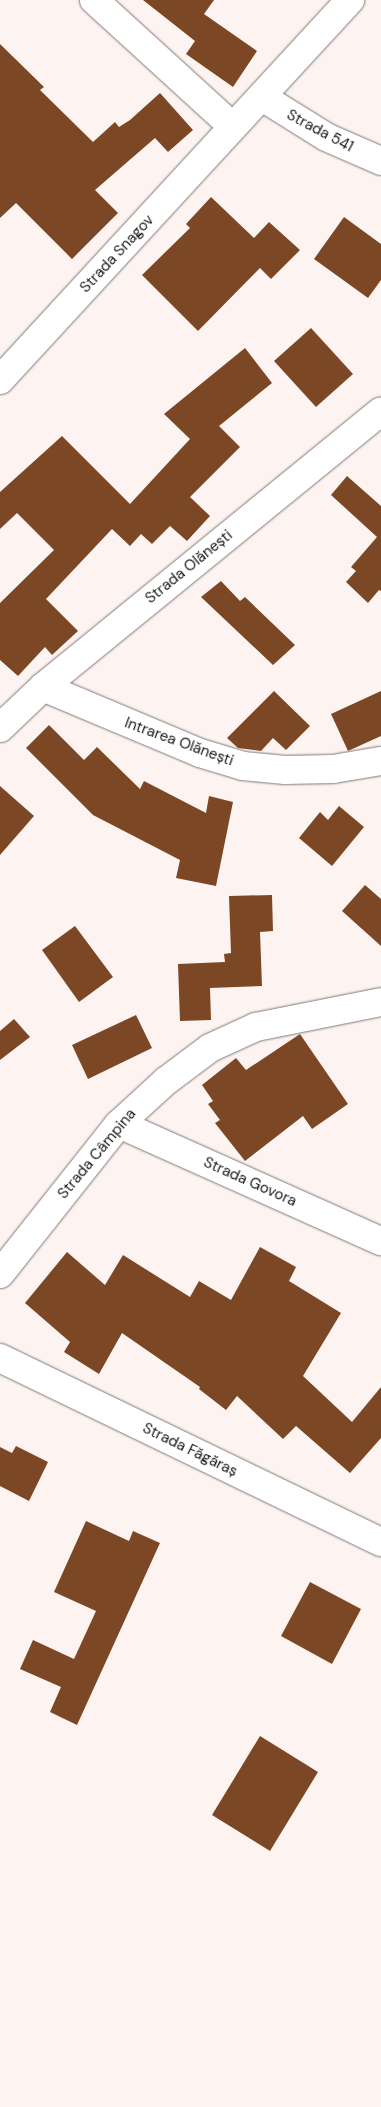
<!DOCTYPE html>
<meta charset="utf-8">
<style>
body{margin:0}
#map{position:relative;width:381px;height:2107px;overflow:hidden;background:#fdf4f1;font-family:"DM Sans",sans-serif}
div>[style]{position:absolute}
.building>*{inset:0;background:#7c4725}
.roads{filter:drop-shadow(0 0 1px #807976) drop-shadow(0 0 1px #807976)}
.minor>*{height:28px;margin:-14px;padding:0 14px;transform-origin:14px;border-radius:14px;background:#fff}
span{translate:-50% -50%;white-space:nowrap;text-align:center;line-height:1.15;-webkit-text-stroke:5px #fff;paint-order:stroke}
.street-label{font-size:15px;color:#181514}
</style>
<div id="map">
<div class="building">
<div style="clip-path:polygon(143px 0,214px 0,204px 14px,257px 51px,233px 87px,186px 54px,195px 41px)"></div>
<div style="clip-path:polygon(0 44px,44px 87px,40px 90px,93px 142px,115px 122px,119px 127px,130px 120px,160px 93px,193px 130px,168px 152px,155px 138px,95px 190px,118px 213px,72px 259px,16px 203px,0 218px)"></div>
<div style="clip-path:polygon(211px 197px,254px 238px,269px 222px,300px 250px,271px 279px,260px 268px,198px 331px,142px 275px,190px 228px,186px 224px)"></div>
<div style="clip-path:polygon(344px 217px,381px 244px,381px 280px,368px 298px,314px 259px)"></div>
<div style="clip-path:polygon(311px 328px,353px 374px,316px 407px,274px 361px)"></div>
<div style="clip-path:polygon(245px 348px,272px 383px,219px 426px,240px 447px,190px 497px,210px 516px,187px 541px,170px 526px,152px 544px,141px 534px,130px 546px,112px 529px,46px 599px,78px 631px,52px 655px,45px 647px,18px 676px,0 660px,0 603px,54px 550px,17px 513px,0 529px,0 492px,62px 436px,130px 504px,190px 439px,164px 414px)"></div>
<div style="clip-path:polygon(347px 476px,381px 506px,381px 591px,379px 590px,368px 603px,346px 582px,356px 571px,351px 567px,377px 537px,331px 495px)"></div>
<div style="clip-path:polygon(221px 581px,240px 601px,245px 597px,295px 645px,273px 665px,201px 597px)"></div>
<div style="clip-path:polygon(274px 691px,310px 726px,286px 750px,273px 738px,261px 751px,238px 748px,227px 738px)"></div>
<div style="clip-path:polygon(381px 691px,381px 736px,348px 751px,331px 714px)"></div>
<div style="clip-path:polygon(49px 725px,84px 760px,97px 747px,140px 789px,144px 781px,206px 813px,209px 796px,233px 802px,216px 886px,176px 878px,180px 860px,93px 815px,26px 748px)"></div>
<div style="clip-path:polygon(0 786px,34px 816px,0 855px)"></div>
<div style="clip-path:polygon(339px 806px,364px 827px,332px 866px,299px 838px,320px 812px,328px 820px)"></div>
<div style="clip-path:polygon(365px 885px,381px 899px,381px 946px,342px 911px)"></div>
<div style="clip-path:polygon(272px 895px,273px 931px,260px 932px,262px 986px,210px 988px,211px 1020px,180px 1021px,178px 964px,225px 962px,224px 954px,231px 953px,229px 896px)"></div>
<div style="clip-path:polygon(75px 926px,113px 977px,79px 1002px,42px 950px)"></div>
<div style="clip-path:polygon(136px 1015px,152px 1048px,88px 1079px,72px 1045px)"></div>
<div style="clip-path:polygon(14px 1019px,30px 1037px,0 1060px,0 1031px)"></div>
<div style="clip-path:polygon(300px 1034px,348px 1104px,312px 1129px,303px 1116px,245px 1161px,215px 1123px,220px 1120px,208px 1104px,213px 1101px,202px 1085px,236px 1058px,246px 1070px)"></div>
<div style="clip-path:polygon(260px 1247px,296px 1267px,289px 1281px,341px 1313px,303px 1376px,352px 1422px,381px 1387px,381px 1438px,350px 1473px,296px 1426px,283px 1439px,237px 1396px,226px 1410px,199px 1389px,200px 1387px,122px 1333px,99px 1374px,64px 1352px,70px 1342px,25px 1303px,67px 1252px,105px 1285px,123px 1255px,190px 1297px,199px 1281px,231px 1300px)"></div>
<div style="clip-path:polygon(16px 1446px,48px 1462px,29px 1501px,0 1486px,0 1447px,12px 1453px)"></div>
<div style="clip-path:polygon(86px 1521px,129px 1541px,133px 1531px,160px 1543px,77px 1725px,50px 1712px,61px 1687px,20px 1669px,33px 1640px,74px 1659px,96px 1611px,54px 1592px)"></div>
<div style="clip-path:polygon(310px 1582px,361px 1609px,332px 1664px,281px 1636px)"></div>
<div style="clip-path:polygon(260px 1736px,318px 1772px,270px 1851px,212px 1815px)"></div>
</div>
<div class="roads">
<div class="minor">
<div style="left:94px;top:0;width:188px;rotate:42.4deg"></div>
<div style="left:262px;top:97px;width:75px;rotate:32deg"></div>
<div style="left:326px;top:137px;width:60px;rotate:23.6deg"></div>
<div style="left:0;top:380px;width:517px;rotate:-47.35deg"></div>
<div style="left:43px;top:687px;width:170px;rotate:22.8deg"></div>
<div style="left:200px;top:753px;width:45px;rotate:16.8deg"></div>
<div style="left:243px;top:766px;width:42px;rotate:5.4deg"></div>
<div style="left:285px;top:770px;width:48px;rotate:-1.2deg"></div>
<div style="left:333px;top:769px;width:49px;rotate:-9.5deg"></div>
<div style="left:0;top:728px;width:59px;rotate:-43.6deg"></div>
<div style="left:43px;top:687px;width:436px;rotate:-39.2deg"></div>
<div style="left:119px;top:1124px;width:287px;rotate:24.1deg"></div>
<div style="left:0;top:1274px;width:191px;rotate:-51.6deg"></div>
<div style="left:119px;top:1124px;width:64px;rotate:-42.5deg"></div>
<div style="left:166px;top:1081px;width:55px;rotate:-36.9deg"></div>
<div style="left:210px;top:1048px;width:51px;rotate:-24.5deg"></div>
<div style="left:256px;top:1027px;width:127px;rotate:-11.3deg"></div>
<div style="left:0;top:1358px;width:423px;rotate:25.8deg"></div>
</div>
</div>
<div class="street-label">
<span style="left:320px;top:131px;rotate:28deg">Strada 541</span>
<span style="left:117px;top:254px;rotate:-47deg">Strada Snagov</span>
<span style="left:189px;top:567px;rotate:-39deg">Strada Olănești</span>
<span style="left:179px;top:742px;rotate:20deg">Intrarea Olănești</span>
<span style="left:97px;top:1154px;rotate:-50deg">Strada Câmpina</span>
<span style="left:250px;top:1182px;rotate:24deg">Strada Govora</span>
<span style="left:190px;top:1450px;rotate:26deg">Strada Făgăraș</span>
</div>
</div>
